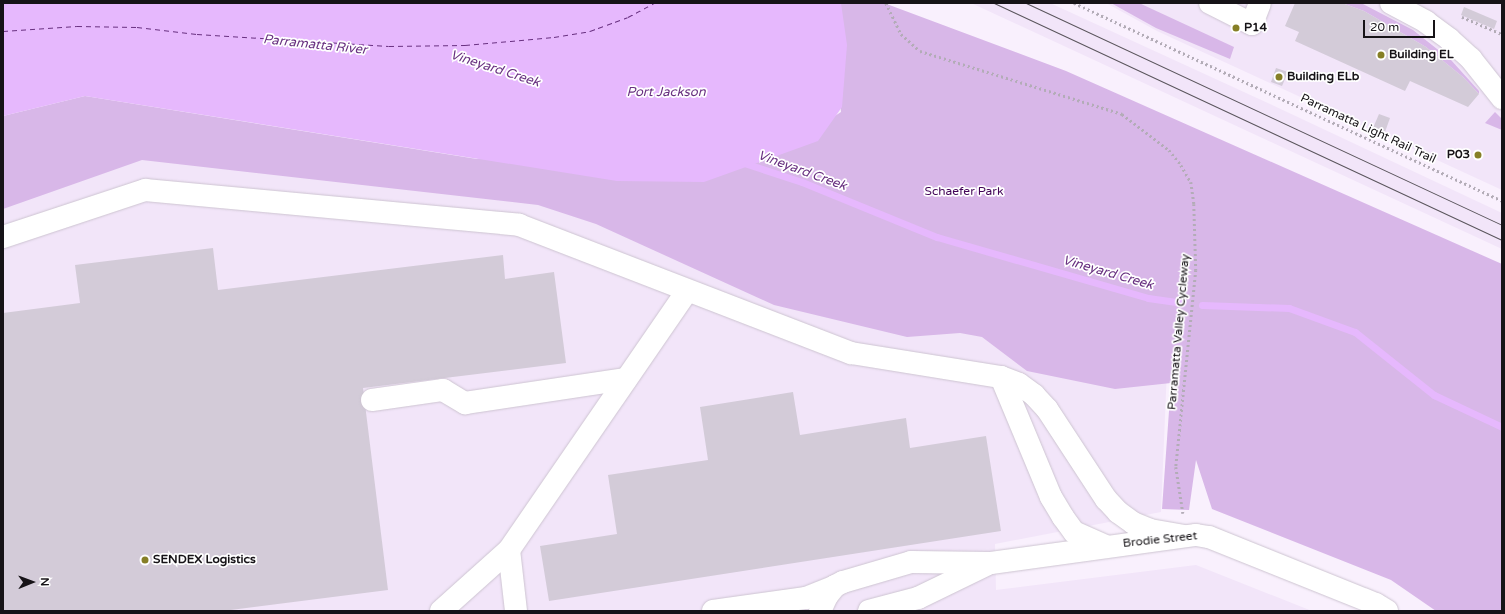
<!DOCTYPE html>
<style>
body{margin:0}
#map{position:relative;width:1505px;height:614px;overflow:hidden;background:#f9f0fd;font-family:"Varela Round",sans-serif}
div>[style]{position:absolute}
.built>*{inset:0;background:#f2e5f9}
.green>*{inset:0;background:#d8b7e8}
.water>*{inset:0;background:#e6b8fd}
.stream>*{height:7px;margin:-3.5px;padding:0 3.5px;transform-origin:3.5px;border-radius:3.5px;background:#e6b8fd}
.ferry>*{height:1px;margin-top:-0.5px;transform-origin:0;background:repeating-linear-gradient(90deg,#683080 0 5px,transparent 0 9px)}
.building>*{inset:0;background:#d3cbd8}
.path>*{height:2.5px;margin-top:-1.25px;transform-origin:0;background:repeating-linear-gradient(90deg,#b3acb7 0 2px,transparent 0 5px)}
.roads{filter:drop-shadow(0 0 1px #cdc4d1) drop-shadow(0 0 1px #cdc4d1)}
.minor>*{height:22px;margin:-11px;padding:0 11px;transform-origin:11px;border-radius:11px;background:#fff}
.tram>*{height:1px;margin:-0.5px;padding:0 0.5px;transform-origin:0.5px;border-radius:0.5px;background:#5a555c}
.dots>*{width:11px;height:11px;translate:-50% -50%;box-sizing:border-box;border:2px solid #fff;border-radius:50%}
span{translate:-50% -50%;white-space:nowrap;text-align:center;line-height:1.15;-webkit-text-stroke:3.5px #fff;paint-order:stroke}
.poi-label{font-size:12px;color:#161317;font-weight:700}
.left{translate:0 -50%;text-align:left}
.right{translate:-100% -50%;text-align:right}
.street-label{font-size:12px;color:#161317}
.park-label{font-size:12px;color:#420457}
.water-label{font-size:13px;color:#683080;font-style:italic}
.frame{position:absolute;inset:0;border:4px solid #161317;pointer-events:none}
.north{position:absolute;left:12px;top:562px;width:40px;height:40px;-webkit-text-stroke:3px #fff;paint-order:stroke;rotate:89deg;font-size:11px;font-weight:700;line-height:16px;text-align:center;color:#161317}
.north::after{content:'';display:block;margin:auto;width:14px;height:18px;background:#161317;clip-path:polygon(50% 0,100% 100%,50% 72%,0 100%)}
.scale{position:absolute;left:1363px;top:20px;width:72px;height:18px;box-sizing:border-box;border:2px solid #161317;border-top:0;padding-left:5px;font-size:12px;line-height:14px;white-space:nowrap;color:#161317;-webkit-text-stroke:3px #fff;paint-order:stroke}
</style>
<div id="map">
<div class="built">
<div style="clip-path:polygon(971px 3px,1050px 3px,1270px 104px,1502px 213px,1502px 249px)"></div>
<div style="clip-path:polygon(1106px 3px,1502px 3px,1502px 190px,1157px 31px)"></div>
<div style="clip-path:polygon(140px 157px,478px 186px,1167px 369px,1161px 512px,995px 544px,996px 590px,1196px 565px,1312px 611px,3px 611px,3px 203px)"></div>
</div>
<div class="green">
<div style="clip-path:polygon(831px 3px,884px 3px,1066px 71px,1502px 264px,1502px 611px,1436px 611px,1391px 580px,1212px 509px,1196px 460px,1189px 510px,1162px 509px,1171px 383px,1115px 389px,1027px 371px,982px 337px,960px 333px,907px 337px,774px 305px,596px 224px,538px 205px,142px 160px,3px 209px,3px 116px,85px 96px,477px 159px,494px 155px,775px 155px,841px 112px)"></div>
<div style="clip-path:polygon(1111px 3px,1139px 3px,1234px 47px,1230px 59px,1156px 28px)"></div>
<div style="clip-path:polygon(1342px 3px,1361px 3px,1413px 30px,1451px 60px,1479px 91px,1479px 94px,1463px 77px,1426px 47px,1364px 11px)"></div>
<div style="clip-path:polygon(1495px 112px,1502px 119px,1502px 130px,1485px 123px)"></div>
</div>
<div class="water">
<div style="clip-path:polygon(3px 3px,841px 3px,847px 45px,842px 107px,818px 141px,704px 182px,617px 181px,85px 96px,3px 116px)"></div>
</div>
<div class="stream">
<div style="left:741px;top:162px;width:64px;rotate:18.2deg"></div>
<div style="left:802px;top:182px;width:146px;rotate:22.2deg"></div>
<div style="left:937px;top:237px;width:220px;rotate:16.1deg"></div>
<div style="left:1148px;top:298px;width:34px;rotate:8deg"></div>
<div style="left:1202px;top:305px;width:87px;rotate:2deg"></div>
<div style="left:1289px;top:308px;width:70px;rotate:20deg"></div>
<div style="left:1355px;top:332px;width:101px;rotate:38.6deg"></div>
<div style="left:1434px;top:395px;width:75px;rotate:25.2deg"></div>
</div>
<div class="ferry">
<div style="left:3px;top:31px;width:74px;rotate:-3.9deg"></div>
<div style="left:77px;top:26px;width:60px;rotate:1deg"></div>
<div style="left:137px;top:27px;width:60px;rotate:6.7deg"></div>
<div style="left:197px;top:34px;width:192px;rotate:3.6deg"></div>
<div style="left:389px;top:46px;width:76px;rotate:-0.8deg"></div>
<div style="left:465px;top:45px;width:89px;rotate:-5.1deg"></div>
<div style="left:554px;top:37px;width:36px;rotate:-9deg"></div>
<div style="left:590px;top:31px;width:40px;rotate:-20.2deg"></div>
<div style="left:628px;top:17px;width:30px;rotate:-28deg"></div>
</div>
<div class="building">
<div style="clip-path:polygon(1295px 3px,1342px 3px,1364px 11px,1426px 47px,1463px 77px,1479px 94px,1468px 107px,1410px 81px,1405px 91px,1295px 41px,1299px 32px,1285px 26px)"></div>
<div style="clip-path:polygon(1464px 7px,1497px 21px,1494px 29px,1461px 15px)"></div>
<div style="clip-path:polygon(1276px 68px,1288px 72px,1282px 86px,1271px 82px)"></div>
<div style="clip-path:polygon(1379px 114px,1390px 118px,1385px 132px,1373px 128px)"></div>
<div style="clip-path:polygon(213px 248px,218px 290px,503px 255px,505px 279px,554px 272px,566px 363px,363px 388px,388px 590px,223px 611px,3px 611px,3px 313px,80px 303px,75px 265px)"></div>
<div style="clip-path:polygon(793px 392px,800px 435px,906px 418px,910px 448px,986px 436px,1001px 531px,549px 601px,540px 546px,617px 534px,608px 475px,708px 460px,700px 407px)"></div>
</div>
<div class="path">
<div style="left:886px;top:3px;width:34px;rotate:64deg"></div>
<div style="left:901px;top:34px;width:25px;rotate:42deg"></div>
<div style="left:920px;top:51px;width:212px;rotate:17.3deg"></div>
<div style="left:1122px;top:114px;width:59px;rotate:37.5deg"></div>
<div style="left:1169px;top:150px;width:19px;rotate:51deg"></div>
<div style="left:1181px;top:165px;width:20px;rotate:60deg"></div>
<div style="left:1191px;top:182px;width:22px;rotate:82deg"></div>
<div style="left:1194px;top:204px;width:66px;rotate:88.3deg"></div>
<div style="left:1196px;top:270px;width:198px;rotate:95.8deg"></div>
<div style="left:1176px;top:467px;width:47px;rotate:81.3deg"></div>
<div style="left:1074px;top:3px;width:472px;rotate:24.8deg"></div>
<div style="left:1462px;top:17px;width:43px;rotate:23deg"></div>
</div>
<div class="roads">
<div class="minor">
<div style="left:1210px;top:3px;width:47px;rotate:26.6deg"></div>
<div style="left:1252px;top:24px;width:22px;rotate:-69deg"></div>
<div style="left:1391px;top:3px;width:40px;rotate:28deg"></div>
<div style="left:1426px;top:22px;width:29px;rotate:36deg"></div>
<div style="left:1449px;top:39px;width:30px;rotate:42deg"></div>
<div style="left:1471px;top:59px;width:50px;rotate:51.5deg"></div>
<div style="left:3px;top:237px;width:150px;rotate:-18.3deg"></div>
<div style="left:145px;top:190px;width:376px;rotate:5.3deg"></div>
<div style="left:519px;top:225px;width:356px;rotate:21.1deg"></div>
<div style="left:851px;top:353px;width:152px;rotate:9.1deg"></div>
<div style="left:1001px;top:377px;width:19px;rotate:21deg"></div>
<div style="left:1019px;top:384px;width:19px;rotate:36deg"></div>
<div style="left:1034px;top:395px;width:19px;rotate:47deg"></div>
<div style="left:1047px;top:409px;width:108px;rotate:56.8deg"></div>
<div style="left:1106px;top:499px;width:18px;rotate:47deg"></div>
<div style="left:1118px;top:512px;width:19px;rotate:36deg"></div>
<div style="left:1133px;top:523px;width:18px;rotate:22deg"></div>
<div style="left:1150px;top:530px;width:35px;rotate:10deg"></div>
<div style="left:1001px;top:377px;width:130px;rotate:67.4deg"></div>
<div style="left:1051px;top:497px;width:23px;rotate:59deg"></div>
<div style="left:1063px;top:517px;width:19px;rotate:54deg"></div>
<div style="left:1074px;top:532px;width:34px;rotate:24deg"></div>
<div style="left:372px;top:400px;width:72px;rotate:-8deg"></div>
<div style="left:443px;top:390px;width:26px;rotate:31deg"></div>
<div style="left:465px;top:403px;width:163px;rotate:-8.5deg"></div>
<div style="left:441px;top:611px;width:91px;rotate:-41.9deg"></div>
<div style="left:516px;top:611px;width:61px;rotate:-96.5deg"></div>
<div style="left:509px;top:550px;width:314px;rotate:-55.5deg"></div>
<div style="left:713px;top:611px;width:94px;rotate:-8deg"></div>
<div style="left:806px;top:598px;width:31px;rotate:-22deg"></div>
<div style="left:820px;top:611px;width:17px;rotate:-65deg"></div>
<div style="left:827px;top:596px;width:13px;rotate:-51deg"></div>
<div style="left:835px;top:586px;width:9px;rotate:-27deg"></div>
<div style="left:843px;top:582px;width:71px;rotate:-16.4deg"></div>
<div style="left:911px;top:562px;width:80px;rotate:0.7deg"></div>
<div style="left:991px;top:563px;width:207px;rotate:-7.8deg"></div>
<div style="left:1196px;top:535px;width:13px;rotate:9deg"></div>
<div style="left:1209px;top:537px;width:180px;rotate:21.9deg"></div>
<div style="left:1376px;top:604px;width:13px;rotate:32deg"></div>
<div style="left:869px;top:611px;width:51px;rotate:-14.9deg"></div>
<div style="left:918px;top:598px;width:76px;rotate:-25.9deg"></div>
</div>
</div>
<div class="tram">
<div style="left:994px;top:3px;width:561px;rotate:25.01deg"></div>
<div style="left:1026px;top:3px;width:525px;rotate:25deg"></div>
</div>
<div class="dots">
<div style="left:1236px;top:28px;background:#867f26"></div>
<div style="left:1381px;top:55px;background:#867f26"></div>
<div style="left:1279px;top:77px;background:#867f26"></div>
<div style="left:1478px;top:155px;background:#867f26"></div>
<div style="left:145px;top:560px;background:#867f26"></div>
</div>
<div class="poi-label">
<span class="left" style="left:1244px;top:28px">P14</span>
<span class="left" style="left:1389px;top:55px">Building EL</span>
<span class="left" style="left:1287px;top:77px">Building ELb</span>
<span class="right" style="left:1470px;top:155px">P03</span>
<span class="left" style="left:153px;top:560px">SENDEX Logistics</span>
</div>
<div class="street-label">
<span style="left:1368px;top:129px;rotate:25deg">Parramatta Light Rail Trail</span>
<span style="left:1179px;top:332px;rotate:-85deg">Parramatta Valley Cycleway</span>
<span style="left:1160px;top:540px;rotate:-6deg">Brodie Street</span>
</div>
<div class="park-label">
<span style="left:964px;top:192px">Schaefer Park</span>
</div>
<div class="water-label">
<span style="left:315px;top:45px;rotate:6deg">Parramatta River</span>
<span style="left:495px;top:69px;rotate:18deg">Vineyard Creek</span>
<span style="left:666px;top:92px">Port Jackson</span>
<span style="left:802px;top:171px;rotate:20deg">Vineyard Creek</span>
<span style="left:1108px;top:273px;rotate:16deg">Vineyard Creek</span>
</div>
<div class="frame"></div>
<div class="north">N</div>
<div class="scale">20 m</div>
</div>
